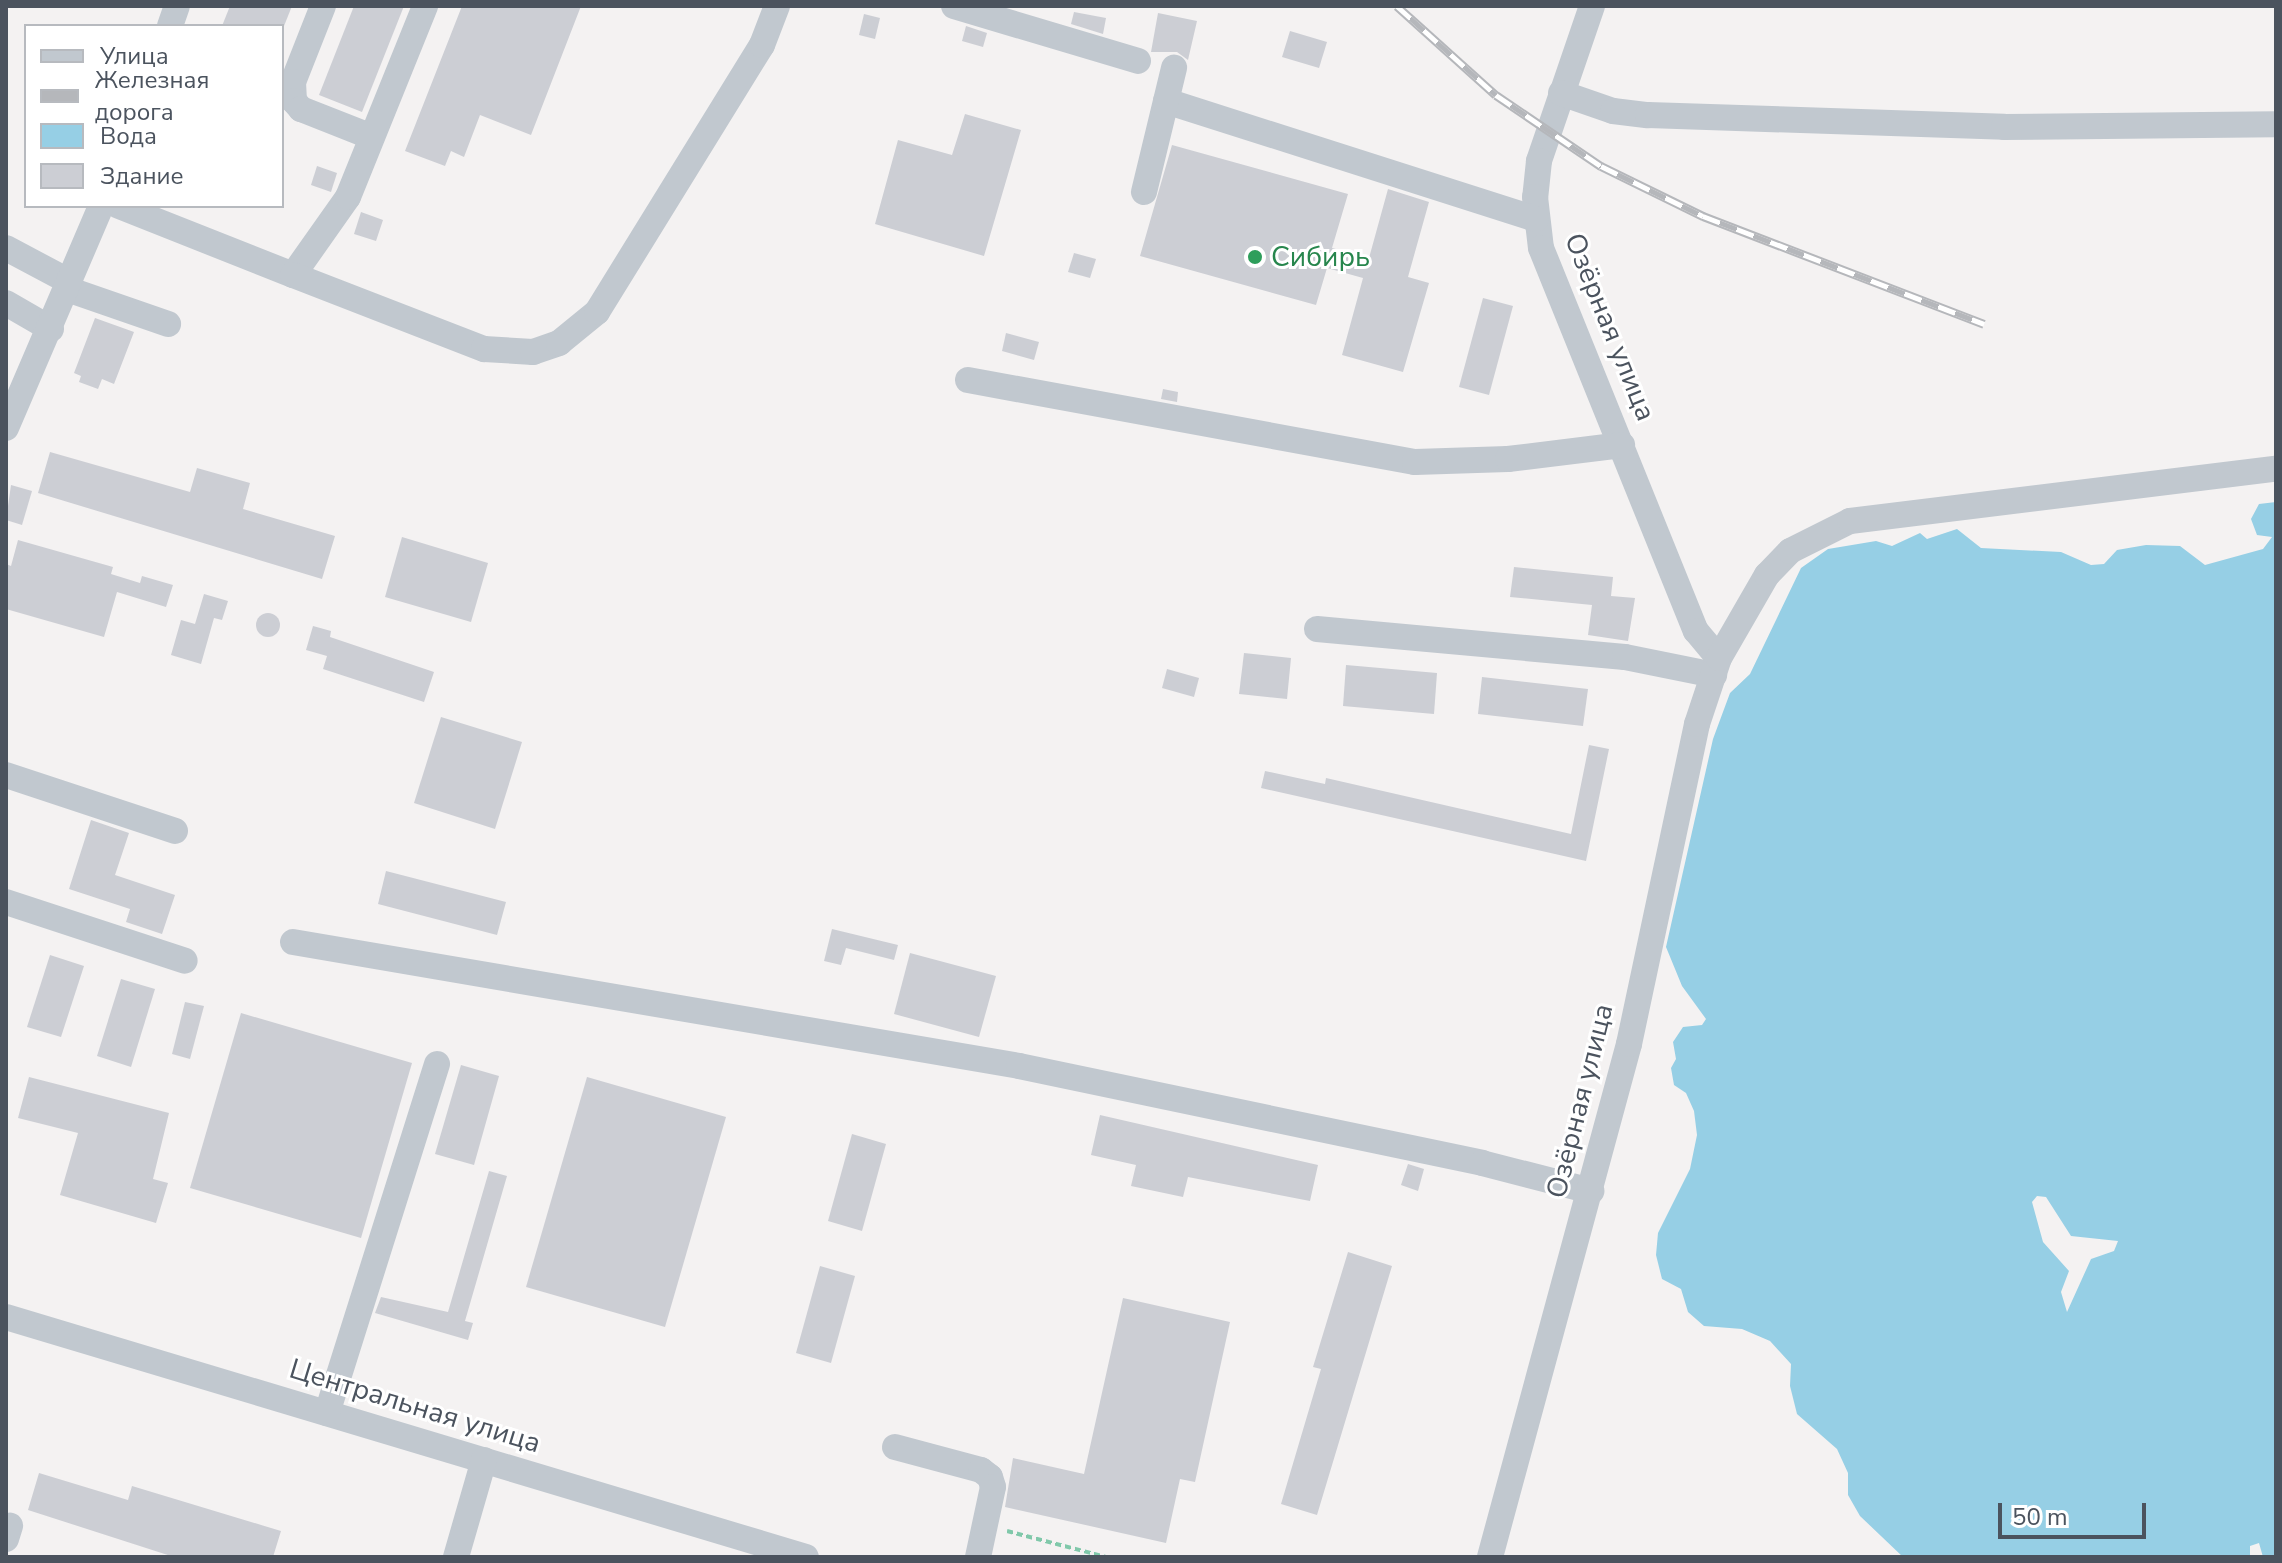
<!DOCTYPE html>
<meta charset="utf-8">
<style>
body{margin:0}
#map{position:relative;width:2282px;height:1563px;overflow:hidden;background:#f4f2f2;font-family:"Nunito Sans",sans-serif}
div>[style]{position:absolute}
.water>*{inset:0;background:#96cfe5}
.building>*{inset:0;background:#ccced4}
.round{border-radius:50%}
.path>*{height:4px;margin-top:-2px;transform-origin:0;background:repeating-linear-gradient(90deg,#80c8aa 0 6px,transparent 0 10px)}
.minor>*{height:26px;margin:-13px;padding:0 13px;transform-origin:13px;border-radius:13px;background:#c1c8cf}
.rail>*{height:9px;margin-top:-4.5px;transform-origin:0;background:repeating-linear-gradient(90deg,#fff 0 18px,#b5b7bb 0 36px);box-sizing:border-box;border-block:2px solid #b5b7bb}
.dots>*{width:22px;height:22px;translate:-50% -50%;box-sizing:border-box;border:4px solid #fff;border-radius:50%}
span{translate:-50% -50%;white-space:nowrap;text-align:center;line-height:1.15;-webkit-text-stroke:6px #fff;paint-order:stroke}
.leisure-label{font-size:28px;color:#27864d}
.left{translate:0 -50%;text-align:left}
.street-label{font-size:28px;color:#4b535e}
.frame{position:absolute;inset:0;border:8px solid #4b535e;pointer-events:none}
.legend{position:absolute;left:24px;top:24px;width:260px;height:184px;box-sizing:border-box;background:#fff;border:2px solid #b7babf;margin:0;padding:10px 14px;list-style:none;font-size:24px;color:#4b535e}
.legend li{display:flex;align-items:center;gap:16px;height:40px}
.legend b{width:40px;border:2px solid #b7babf}
.scale{position:absolute;left:1998px;top:1503px;width:148px;height:36px;box-sizing:border-box;border:4px solid #4b535e;border-top:0;padding-left:10px;font-size:24px;line-height:28px;white-space:nowrap;color:#4b535e;-webkit-text-stroke:6px #fff;paint-order:stroke}
</style>
<div id="map">
<div class="water">
<div style="clip-path:polygon(evenodd,2276px 502px,2276px 1557px,2263px 1557px,2259px 1543px,2250px 1546px,2250px 1557px,1903px 1557px,1860px 1516px,1848px 1495px,1848px 1473px,1837px 1449px,1797px 1414px,1790px 1386px,1791px 1364px,1770px 1341px,1742px 1329px,1704px 1326px,1688px 1312px,1681px 1289px,1662px 1279px,1656px 1255px,1658px 1233px,1690px 1169px,1697px 1135px,1694px 1111px,1686px 1093px,1674px 1085px,1671px 1068px,1676px 1059px,1673px 1042px,1683px 1027px,1702px 1025px,1706px 1019px,1682px 986px,1666px 947px,1713px 739px,1730px 693px,1750px 674px,1801px 568px,1828px 549px,1876px 541px,1892px 546px,1920px 533px,1927px 539px,1957px 529px,1981px 548px,2061px 552px,2091px 565px,2104px 564px,2117px 550px,2146px 545px,2180px 546px,2205px 565px,2263px 549px,2272px 537px,2257px 535px,2251px 519px,2259px 504px,2276px 502px,2037px 1196px,2046px 1197px,2071px 1236px,2118px 1241px,2114px 1251px,2091px 1259px,2067px 1312px,2061px 1292px,2069px 1271px,2043px 1242px,2032px 1202px,2037px 1196px)"></div>
</div>
<div class="building">
<div style="clip-path:polygon(230px 6px,292px 6px,284px 26px,222px 26px)"></div>
<div style="clip-path:polygon(354px 6px,404px 6px,362px 112px,319px 95px)"></div>
<div style="clip-path:polygon(462px 6px,581px 6px,531px 135px,480px 115px,464px 157px,451px 151px,445px 166px,405px 151px)"></div>
<div style="clip-path:polygon(1074px 12px,1106px 18px,1103px 34px,1071px 24px)"></div>
<div style="clip-path:polygon(1158px 13px,1197px 21px,1188px 60px,1177px 52px,1151px 52px)"></div>
<div style="clip-path:polygon(864px 14px,880px 18px,875px 39px,859px 35px)"></div>
<div style="clip-path:polygon(966px 26px,987px 33px,983px 47px,962px 41px)"></div>
<div style="clip-path:polygon(1290px 31px,1327px 42px,1319px 68px,1282px 57px)"></div>
<div style="clip-path:polygon(965px 114px,1021px 130px,984px 256px,875px 224px,898px 140px,952px 155px)"></div>
<div style="clip-path:polygon(1172px 145px,1348px 194px,1332px 248px,1369px 258px,1388px 189px,1429px 202px,1408px 277px,1429px 283px,1403px 372px,1342px 355px,1363px 278px,1327px 268px,1316px 305px,1140px 256px)"></div>
<div style="clip-path:polygon(317px 166px,337px 173px,331px 192px,311px 185px)"></div>
<div style="clip-path:polygon(361px 212px,383px 220px,376px 241px,354px 234px)"></div>
<div style="clip-path:polygon(1074px 253px,1096px 259px,1090px 278px,1068px 272px)"></div>
<div style="clip-path:polygon(1483px 298px,1513px 306px,1489px 395px,1459px 387px)"></div>
<div style="clip-path:polygon(95px 318px,134px 332px,114px 384px,102px 379px,98px 389px,79px 382px,81px 376px,74px 373px)"></div>
<div style="clip-path:polygon(1006px 333px,1039px 342px,1034px 360px,1002px 351px)"></div>
<div style="clip-path:polygon(1163px 389px,1178px 392px,1177px 402px,1161px 399px)"></div>
<div style="clip-path:polygon(50px 452px,190px 492px,197px 468px,250px 483px,243px 509px,335px 536px,322px 579px,38px 493px)"></div>
<div style="clip-path:polygon(11px 485px,32px 491px,22px 525px,6px 520px)"></div>
<div style="clip-path:polygon(402px 537px,488px 563px,471px 622px,385px 597px)"></div>
<div style="clip-path:polygon(18px 540px,113px 567px,111px 574px,140px 583px,142px 576px,173px 585px,166px 607px,117px 592px,104px 637px,6px 609px,6px 564px,11px 566px)"></div>
<div style="clip-path:polygon(1514px 567px,1613px 577px,1611px 596px,1635px 598px,1628px 641px,1588px 635px,1592px 605px,1510px 597px)"></div>
<div style="clip-path:polygon(204px 594px,228px 601px,222px 620px,214px 618px,201px 664px,171px 655px,181px 620px,195px 624px)"></div>
<div class="round" style="left:256px;top:613px;width:24px;height:24px"></div>
<div style="clip-path:polygon(313px 626px,331px 631px,330px 637px,434px 672px,424px 702px,323px 669px,327px 656px,306px 650px)"></div>
<div style="clip-path:polygon(1244px 653px,1291px 658px,1287px 699px,1239px 694px)"></div>
<div style="clip-path:polygon(1346px 665px,1437px 673px,1434px 714px,1343px 706px)"></div>
<div style="clip-path:polygon(1167px 669px,1199px 678px,1194px 697px,1162px 688px)"></div>
<div style="clip-path:polygon(1482px 677px,1588px 689px,1583px 726px,1478px 714px)"></div>
<div style="clip-path:polygon(441px 717px,522px 742px,495px 829px,414px 803px)"></div>
<div style="clip-path:polygon(1589px 745px,1609px 749px,1586px 861px,1261px 788px,1265px 771px,1325px 784px,1326px 778px,1571px 834px)"></div>
<div style="clip-path:polygon(91px 820px,129px 833px,115px 875px,175px 895px,162px 934px,126px 922px,130px 909px,69px 889px)"></div>
<div style="clip-path:polygon(386px 871px,506px 902px,497px 935px,378px 904px)"></div>
<div style="clip-path:polygon(832px 929px,898px 945px,894px 960px,846px 948px,841px 965px,824px 961px)"></div>
<div style="clip-path:polygon(910px 953px,996px 976px,979px 1037px,894px 1014px)"></div>
<div style="clip-path:polygon(50px 955px,84px 966px,61px 1037px,27px 1027px)"></div>
<div style="clip-path:polygon(121px 979px,155px 989px,131px 1067px,97px 1056px)"></div>
<div style="clip-path:polygon(185px 1002px,204px 1006px,190px 1059px,172px 1054px)"></div>
<div style="clip-path:polygon(241px 1013px,412px 1063px,361px 1238px,190px 1188px)"></div>
<div style="clip-path:polygon(461px 1065px,499px 1076px,474px 1165px,435px 1154px)"></div>
<div style="clip-path:polygon(29px 1077px,169px 1113px,153px 1179px,168px 1183px,156px 1223px,60px 1195px,78px 1133px,18px 1118px)"></div>
<div style="clip-path:polygon(587px 1077px,726px 1117px,665px 1327px,526px 1287px)"></div>
<div style="clip-path:polygon(1100px 1115px,1318px 1165px,1310px 1201px,1188px 1177px,1183px 1197px,1131px 1186px,1136px 1165px,1091px 1155px)"></div>
<div style="clip-path:polygon(852px 1134px,886px 1144px,862px 1231px,828px 1221px)"></div>
<div style="clip-path:polygon(1408px 1164px,1424px 1169px,1418px 1191px,1401px 1185px)"></div>
<div style="clip-path:polygon(489px 1171px,507px 1176px,465px 1321px,473px 1323px,468px 1340px,375px 1313px,381px 1297px,448px 1312px)"></div>
<div style="clip-path:polygon(1348px 1252px,1392px 1266px,1317px 1515px,1281px 1504px,1321px 1369px,1313px 1367px)"></div>
<div style="clip-path:polygon(820px 1266px,855px 1276px,831px 1363px,796px 1353px)"></div>
<div style="clip-path:polygon(1123px 1298px,1230px 1322px,1195px 1482px,1180px 1479px,1166px 1543px,1005px 1507px,1013px 1458px,1084px 1474px)"></div>
<div style="clip-path:polygon(39px 1473px,128px 1500px,132px 1486px,281px 1531px,273px 1557px,174px 1557px,28px 1510px)"></div>
</div>
<div class="path">
<div style="left:1007px;top:1531px;width:102px;rotate:14.7deg"></div>
</div>
<div class="minor">
<div style="left:323px;top:6px;width:82px;rotate:111.5deg"></div>
<div style="left:293px;top:82px;width:19px;rotate:87deg"></div>
<div style="left:294px;top:101px;width:11px;rotate:49deg"></div>
<div style="left:301px;top:109px;width:76px;rotate:21.5deg"></div>
<div style="left:954px;top:6px;width:192px;rotate:16.6deg"></div>
<div style="left:1592px;top:6px;width:164px;rotate:108.9deg"></div>
<div style="left:1539px;top:161px;width:36px;rotate:96deg"></div>
<div style="left:1535px;top:197px;width:51px;rotate:83.3deg"></div>
<div style="left:1541px;top:248px;width:413px;rotate:68deg"></div>
<div style="left:1696px;top:631px;width:35px;rotate:50deg"></div>
<div style="left:170px;top:26px;width:21px;rotate:-71deg"></div>
<div style="left:1561px;top:93px;width:55px;rotate:19.1deg"></div>
<div style="left:1613px;top:111px;width:35px;rotate:7deg"></div>
<div style="left:1648px;top:115px;width:356px;rotate:1.9deg"></div>
<div style="left:2004px;top:127px;width:272px;rotate:-0.6deg"></div>
<div style="left:1166px;top:101px;width:388px;rotate:17.7deg"></div>
<div style="left:1144px;top:192px;width:128px;rotate:-76.4deg"></div>
<div style="left:119px;top:206px;width:187px;rotate:21.6deg"></div>
<div style="left:293px;top:275px;width:95px;rotate:-54.8deg"></div>
<div style="left:348px;top:197px;width:206px;rotate:-68deg"></div>
<div style="left:6px;top:248px;width:72px;rotate:28deg"></div>
<div style="left:293px;top:275px;width:205px;rotate:21.2deg"></div>
<div style="left:484px;top:349px;width:49px;rotate:3.5deg"></div>
<div style="left:533px;top:352px;width:28px;rotate:-19deg"></div>
<div style="left:559px;top:343px;width:49px;rotate:-39.2deg"></div>
<div style="left:597px;top:312px;width:314px;rotate:-58.3deg"></div>
<div style="left:762px;top:45px;width:42px;rotate:-69deg"></div>
<div style="left:67px;top:289px;width:107px;rotate:19.1deg"></div>
<div style="left:6px;top:303px;width:52px;rotate:30deg"></div>
<div style="left:968px;top:380px;width:454px;rotate:10.4deg"></div>
<div style="left:1415px;top:462px;width:93px;rotate:-1.8deg"></div>
<div style="left:1508px;top:459px;width:115px;rotate:-7deg"></div>
<div style="left:6px;top:428px;width:241px;rotate:-66.8deg"></div>
<div style="left:1317px;top:629px;width:309px;rotate:5.2deg"></div>
<div style="left:1625px;top:657px;width:91px;rotate:11.4deg"></div>
<div style="left:6px;top:775px;width:178px;rotate:18.3deg"></div>
<div style="left:6px;top:902px;width:188px;rotate:18.2deg"></div>
<div style="left:293px;top:942px;width:737px;rotate:9.69deg"></div>
<div style="left:1019px;top:1066px;width:473px;rotate:11.8deg"></div>
<div style="left:1482px;top:1163px;width:113px;rotate:14.4deg"></div>
<div style="left:6px;top:1317px;width:835px;rotate:16.7deg"></div>
<div style="left:327px;top:1413px;width:366px;rotate:-72.5deg"></div>
<div style="left:895px;top:1447px;width:89px;rotate:15deg"></div>
<div style="left:981px;top:1470px;width:11px;rotate:38deg"></div>
<div style="left:990px;top:1477px;width:10px;rotate:73deg"></div>
<div style="left:993px;top:1487px;width:72px;rotate:102.1deg"></div>
<div style="left:6px;top:1539px;width:14px;rotate:-73deg"></div>
<div style="left:456px;top:1557px;width:101px;rotate:-73.9deg"></div>
<div style="left:1490px;top:1557px;width:531px;rotate:-74.84deg"></div>
<div style="left:1629px;top:1044px;width:327px;rotate:-78deg"></div>
<div style="left:1697px;top:724px;width:70px;rotate:-71.6deg"></div>
<div style="left:1719px;top:658px;width:96px;rotate:-60deg"></div>
<div style="left:1767px;top:575px;width:33px;rotate:-46deg"></div>
<div style="left:1790px;top:551px;width:67px;rotate:-26.6deg"></div>
<div style="left:1850px;top:521px;width:429px;rotate:-7deg"></div>
</div>
<div class="rail">
<div style="left:1397px;top:6px;width:133px;rotate:42deg"></div>
<div style="left:1496px;top:95px;width:127px;rotate:34.1deg"></div>
<div style="left:1601px;top:166px;width:114px;rotate:26.1deg"></div>
<div style="left:1703px;top:216px;width:301px;rotate:21deg"></div>
</div>
<div class="dots">
<div style="left:1255px;top:257px;background:#2e9e5b"></div>
</div>
<div class="leisure-label">
<span class="left" style="left:1271px;top:257px">Сибирь</span>
</div>
<div class="street-label">
<span style="left:1610px;top:327px;rotate:68deg">Озёрная улица</span>
<span style="left:1580px;top:1101px;rotate:-76deg">Озёрная улица</span>
<span style="left:415px;top:1406px;rotate:17deg">Центральная улица</span>
</div>
<div class="frame"></div>
<ul class="legend">
<li><b style="height:10px;background:#c1c8cf"></b>Улица</li>
<li><b style="height:10px;background:#b5b7bb"></b>Железная дорога</li>
<li><b style="height:22px;background:#96cfe5"></b>Вода</li>
<li><b style="height:22px;background:#ccced4"></b>Здание</li>
</ul>
<div class="scale">50 m</div>
</div>
